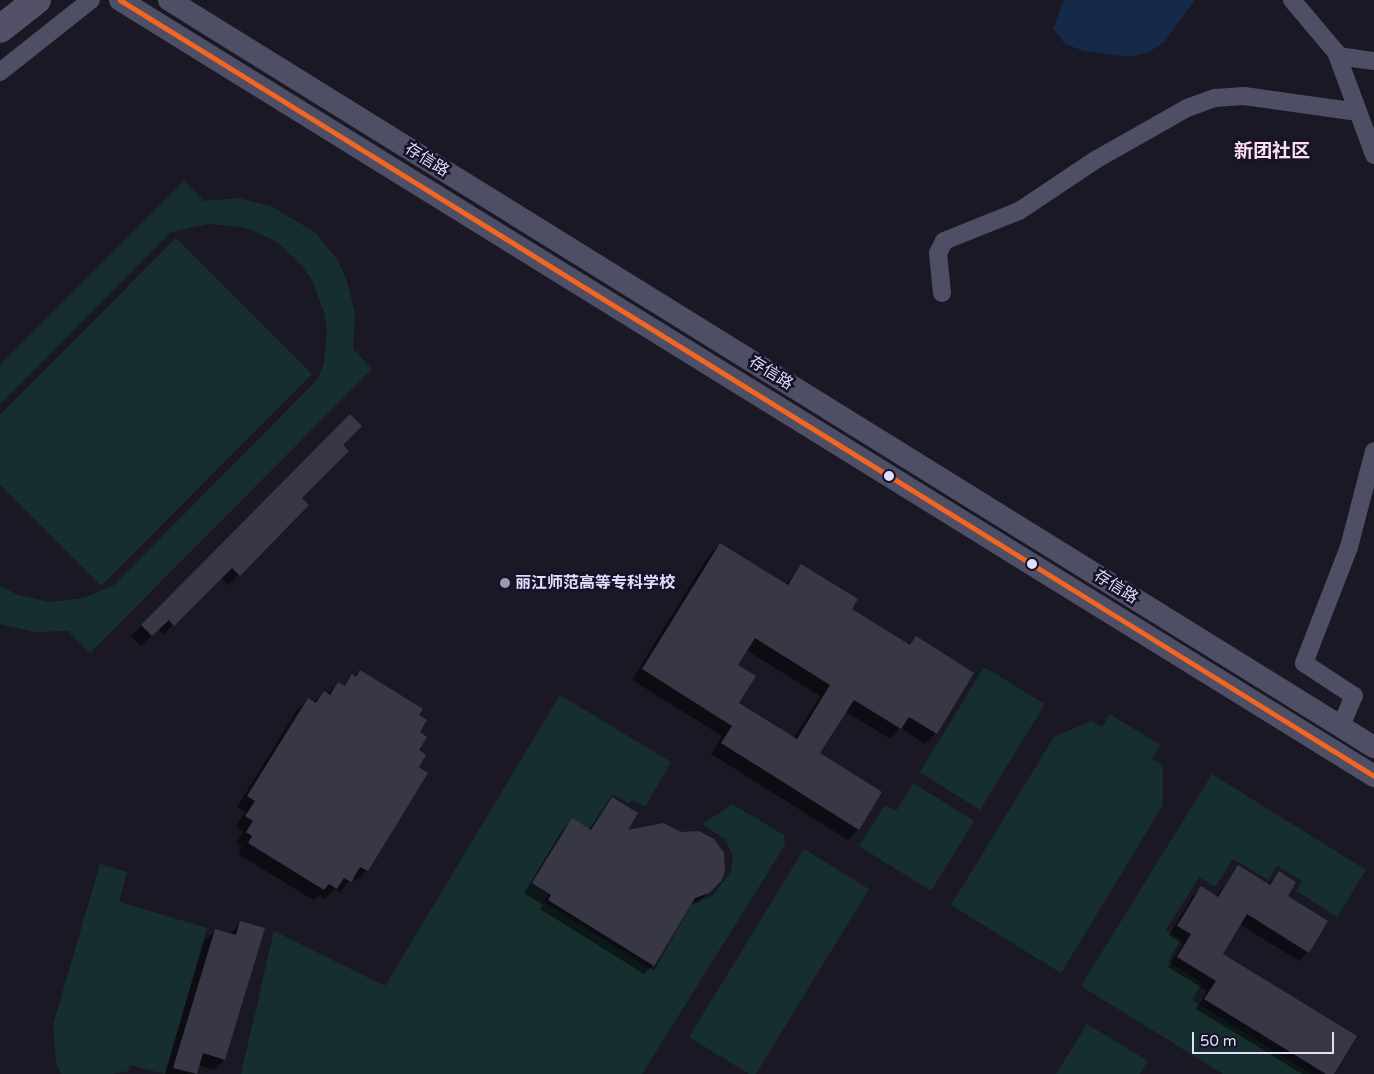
<!DOCTYPE html>
<meta charset="utf-8">
<style>
body{margin:0}
#map{position:relative;width:1374px;height:1074px;overflow:hidden;background:#1a1824;font-family:"Varela Round","Noto Sans SC",sans-serif}
div>[style]{position:absolute}
.green>*{inset:0;background:#172e2e}
.water>*{inset:0;background:#152a48}
.shadow>*{inset:0;background:#0007}
.building>*{inset:0;background:#383745}
.minor>*{height:18px;margin:-9px;padding:0 9px;transform-origin:9px;border-radius:9px;background:#4e4e64}
.tertiary>*{height:22px;margin:-11px;padding:0 11px;transform-origin:11px;border-radius:11px;background:#4e4e64}
.primary>*{height:28px;margin:-14px;padding:0 14px;transform-origin:14px;border-radius:14px;background:#564f68}
.bus-1>*{height:5px;margin:-2.5px;padding:0 2.5px;transform-origin:2.5px;border-radius:2.5px;background:#f26522}
.dots>*{width:14px;height:14px;translate:-50% -50%;box-sizing:border-box;border:2px solid #161329;border-radius:50%}
span{translate:-50% -50%;white-space:nowrap;text-align:center;line-height:1.15;-webkit-text-stroke:5px #161329;paint-order:stroke}
.street-label{font-size:16px;color:#dfdefc}
.poi-label{font-size:16px;color:#dfdefc;font-weight:700}
.left{translate:0 -50%;text-align:left}
.quarter-label{font-size:19px;color:#fcdff3;font-weight:700}
.scale{position:absolute;left:1192px;top:1032px;width:142px;height:22px;box-sizing:border-box;border:2px solid #dfdefc;border-top:0;padding-left:6px;font-size:15px;line-height:18px;white-space:nowrap;color:#dfdefc;-webkit-text-stroke:4px #161329;paint-order:stroke}
</style>
<div id="map">
<div class="green">
<div style="clip-path:polygon(184px 181px,204px 201px,238px 198px,271px 206px,316px 233px,338px 261px,346px 278px,355px 313px,353px 349px,372px 369px,90px 653px,68px 631px,35px 632px,0 624px,0 586px,18px 595px,51px 602px,84px 598px,114px 585px,318px 379px,324px 363px,327px 329px,324px 312px,312px 280px,302px 266px,277px 242px,261px 234px,243px 227px,207px 224px,171px 232px,0 404px,0 365px)"></div>
<div style="clip-path:polygon(176px 238px,312px 374px,101px 586px,0 485px,0 415px)"></div>
<div style="clip-path:polygon(984px 667px,1045px 704px,980px 810px,920px 772px)"></div>
<div style="clip-path:polygon(560px 695px,671px 762px,645px 807px,632px 799px,629px 804px,612px 794px,544px 902px,654px 971px,693px 902px,712px 897px,731px 871px,733px 857px,726px 840px,703px 824px,732px 804px,784px 835px,785px 845px,642px 1074px,241px 1074px,274px 931px,385px 986px)"></div>
<div style="clip-path:polygon(1110px 714px,1160px 745px,1152px 758px,1163px 766px,1163px 805px,1061px 973px,951px 905px,1054px 737px,1091px 721px,1102px 727px)"></div>
<div style="clip-path:polygon(1212px 774px,1366px 870px,1337px 917px,1296px 891px,1302px 881px,1277px 866px,1268px 880px,1233px 859px,1215px 887px,1199px 877px,1166px 930px,1181px 940px,1168px 961px,1202px 983px,1192px 1000px,1311px 1074px,1223px 1074px,1081px 986px)"></div>
<div style="clip-path:polygon(913px 783px,974px 821px,931px 891px,859px 846px,885px 805px,896px 811px)"></div>
<div style="clip-path:polygon(804px 849px,869px 889px,756px 1074px,749px 1074px,689px 1037px)"></div>
<div style="clip-path:polygon(100px 864px,127px 872px,119px 902px,207px 928px,165px 1074px,130px 1065px,128px 1071px,110px 1074px,61px 1074px,56px 1062px,53px 1025px)"></div>
<div style="clip-path:polygon(1087px 1024px,1148px 1061px,1140px 1074px,1056px 1074px)"></div>
</div>
<div class="water">
<div style="clip-path:polygon(1064px 0,1195px 0,1165px 41px,1148px 53px,1129px 57px,1084px 51px,1065px 44px,1053px 28px)"></div>
</div>
<div class="shadow">
<div style="clip-path:polygon(350px 416px,341px 445px,300px 498px,308px 505px,228px 585px,221px 578px,163px 635px,158px 629px,141px 646px,131px 636px)"></div>
<div style="clip-path:polygon(evenodd,720px 544px,785px 585px,801px 566px,850px 609px,908px 646px,916px 638px,973px 673px,936px 733px,925px 744px,900px 728px,890px 739px,845px 711px,819px 754px,858px 829px,848px 840px,711px 754px,722px 736px,632px 680px,709px 555px,720px 544px,746px 650px,820px 696px,794px 738px,738px 703px,736px 666px,746px 650px)"></div>
<div style="clip-path:polygon(360px 671px,417px 716px,417px 750px,367px 870px,356px 881px,352px 878px,340px 892px,335px 889px,325px 899px,319px 895px,313px 900px,238px 854px,242px 847px,236px 843px,243px 832px,236px 827px,245px 812px,237px 807px,297px 710px,308px 699px,313px 703px,324px 692px,327px 694px,338px 683px,343px 686px)"></div>
<div style="clip-path:polygon(612px 798px,625px 832px,721px 880px,699px 902px,690px 905px,653px 965px,644px 974px,540px 909px,543px 905px,524px 893px,563px 829px,572px 820px,589px 830px)"></div>
<div style="clip-path:polygon(1238px 867px,1268px 885px,1279px 873px,1308px 952px,1299px 961px,1239px 924px,1221px 954px,1333px 1074px,1302px 1074px,1196px 1009px,1207px 991px,1168px 967px,1183px 944px,1169px 935px,1192px 897px,1201px 888px,1216px 897px)"></div>
<div style="clip-path:polygon(241px 922px,224px 1060px,214px 1070px,198px 1065px,195px 1074px,165px 1074px,204px 941px,215px 931px,229px 935px)"></div>
</div>
<div class="building">
<div style="clip-path:polygon(350px 414px,362px 426px,343px 445px,349px 451px,302px 498px,309px 505px,240px 576px,232px 568px,174px 626px,169px 620px,152px 636px,141px 625px)"></div>
<div style="clip-path:polygon(evenodd,720px 543px,788px 585px,801px 564px,858px 599px,852px 609px,910px 645px,916px 636px,974px 673px,937px 734px,909px 717px,901px 729px,854px 700px,820px 753px,882px 792px,859px 830px,721px 743px,732px 726px,642px 669px,720px 543px,755px 638px,830px 685px,797px 739px,739px 703px,756px 676px,738px 665px,755px 638px)"></div>
<div style="clip-path:polygon(360px 670px,423px 709px,419px 715px,427px 720px,420px 732px,427px 737px,419px 750px,426px 755px,419px 767px,428px 773px,368px 871px,360px 867px,351px 882px,344px 878px,337px 889px,329px 884px,324px 890px,248px 843px,252px 836px,246px 832px,253px 821px,245px 816px,255px 801px,247px 796px,308px 698px,316px 703px,324px 691px,330px 695px,338px 682px,345px 686px,352px 674px,356px 677px)"></div>
<div style="clip-path:polygon(612px 797px,638px 813px,628px 830px,663px 823px,681px 832px,699px 831px,714px 839px,724px 853px,725px 871px,722px 880px,709px 893px,695px 898px,654px 966px,548px 900px,551px 895px,532px 883px,572px 818px,591px 830px)"></div>
<div style="clip-path:polygon(1238px 865px,1270px 885px,1279px 871px,1296px 882px,1288px 896px,1328px 921px,1309px 953px,1247px 914px,1223px 954px,1357px 1036px,1334px 1074px,1326px 1074px,1204px 999px,1216px 981px,1177px 957px,1191px 934px,1177px 926px,1201px 886px,1218px 897px)"></div>
<div style="clip-path:polygon(240px 921px,265px 928px,225px 1060px,203px 1053px,197px 1074px,173px 1068px,215px 929px,236px 935px)"></div>
</div>
<div class="minor">
<div style="left:1292px;top:0;width:68px;rotate:49.8deg"></div>
<div style="left:1336px;top:52px;width:110px;rotate:69.7deg"></div>
<div style="left:1338px;top:56px;width:36px;rotate:8deg"></div>
<div style="left:0;top:72px;width:116px;rotate:-38.4deg"></div>
<div style="left:942px;top:293px;width:40px;rotate:-95.7deg"></div>
<div style="left:938px;top:253px;width:13px;rotate:-63deg"></div>
<div style="left:944px;top:241px;width:81px;rotate:-21.8deg"></div>
<div style="left:1019px;top:211px;width:94px;rotate:-33.7deg"></div>
<div style="left:1097px;top:159px;width:103px;rotate:-29.5deg"></div>
<div style="left:1187px;top:108px;width:30px;rotate:-20deg"></div>
<div style="left:1215px;top:98px;width:29px;rotate:-4deg"></div>
<div style="left:1244px;top:96px;width:115px;rotate:8deg"></div>
<div style="left:1341px;top:726px;width:33px;rotate:-67deg"></div>
<div style="left:1354px;top:696px;width:60px;rotate:-146.6deg"></div>
<div style="left:1304px;top:663px;width:124px;rotate:-68.8deg"></div>
<div style="left:1349px;top:547px;width:99px;rotate:-75.4deg"></div>
</div>
<div class="tertiary">
<div style="left:120px;top:0;width:1475px;rotate:31.75deg"></div>
<div style="left:169px;top:0;width:1418px;rotate:31.8deg"></div>
</div>
<div class="primary">
<div style="left:0;top:29px;width:47px;rotate:-38.1deg"></div>
</div>
<div class="bus-1">
<div style="left:120px;top:0;width:1475px;rotate:31.75deg"></div>
</div>
<div class="dots">
<div style="left:889px;top:476px;background:#dfdefc"></div>
<div style="left:1032px;top:564px;background:#dfdefc"></div>
<div style="left:505px;top:583px;background:#9a99b0"></div>
</div>
<div class="street-label">
<span style="left:427px;top:160px;rotate:32deg">存信路</span>
<span style="left:771px;top:373px;rotate:32deg">存信路</span>
<span style="left:1116px;top:587px;rotate:32deg">存信路</span>
</div>
<div class="poi-label">
<span class="left" style="left:515px;top:583px">丽江师范高等专科学校</span>
</div>
<div class="quarter-label">
<span style="left:1272px;top:152px">新团社区</span>
</div>
<div class="scale">50 m</div>
</div>
